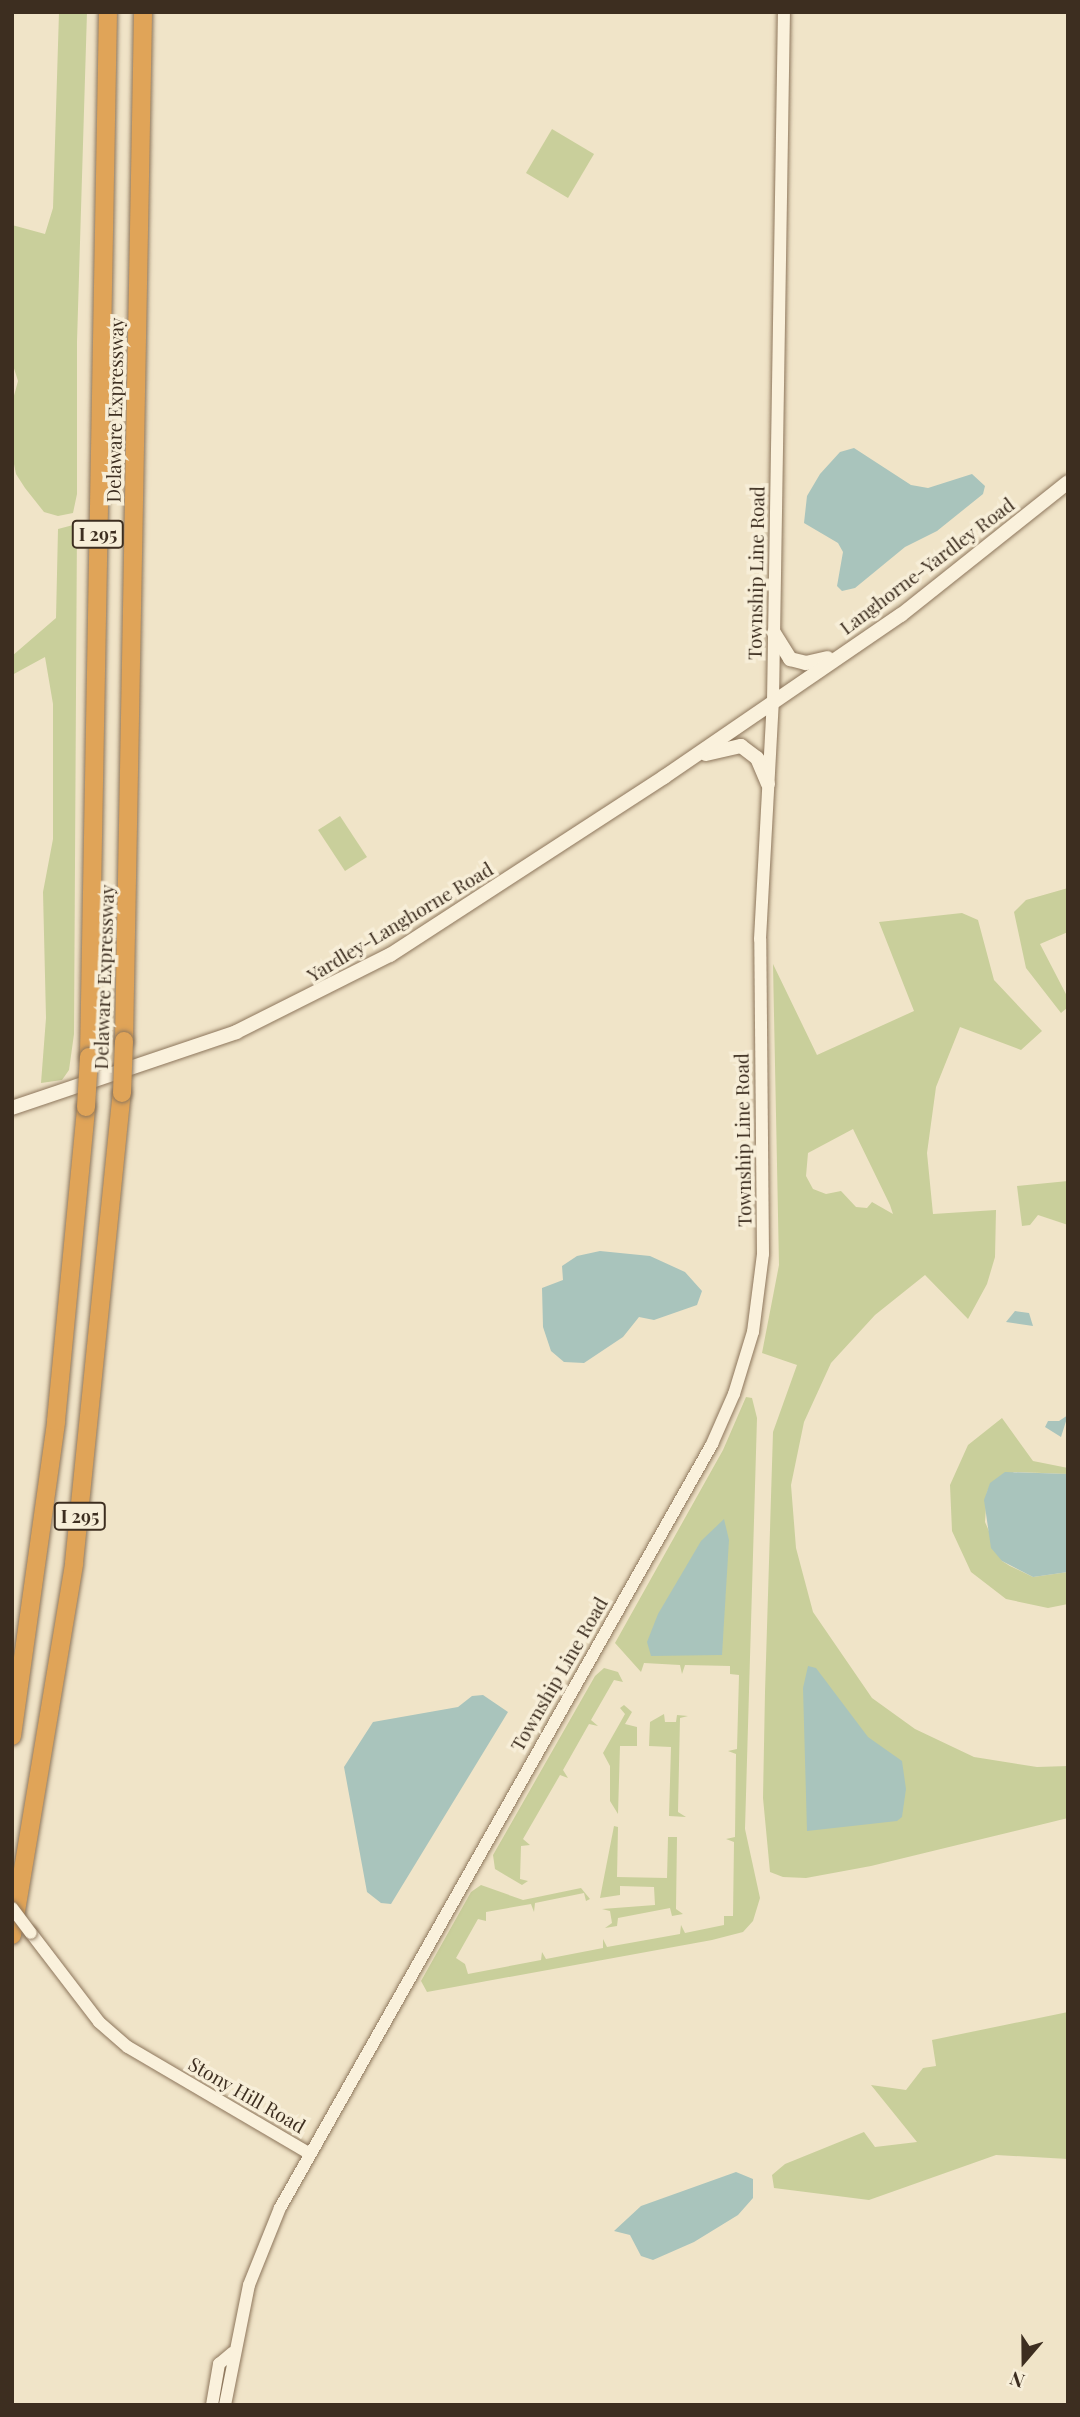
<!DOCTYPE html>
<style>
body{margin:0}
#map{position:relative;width:1080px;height:2417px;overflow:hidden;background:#f0e4c8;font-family:"Playfair Display",serif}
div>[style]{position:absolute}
.green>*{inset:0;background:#c9cf9b}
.water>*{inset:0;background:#a9c4bc}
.roads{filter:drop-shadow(0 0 2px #8d765c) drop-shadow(0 0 2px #8d765c)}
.tertiary>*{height:12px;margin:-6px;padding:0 6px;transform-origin:6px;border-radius:6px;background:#faf1dc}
.secondary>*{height:14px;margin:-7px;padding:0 7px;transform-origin:7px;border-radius:7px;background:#faf1dc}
.motorway>*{height:18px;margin:-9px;padding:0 9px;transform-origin:9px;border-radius:9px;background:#e0a458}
.bridges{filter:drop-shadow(0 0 2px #8d765c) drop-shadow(0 0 2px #8d765c)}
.tertiary-bridge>*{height:12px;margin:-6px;padding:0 6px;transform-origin:6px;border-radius:6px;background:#faf1dc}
.motorway-bridge>*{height:18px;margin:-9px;padding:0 9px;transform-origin:9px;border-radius:9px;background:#e0a458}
span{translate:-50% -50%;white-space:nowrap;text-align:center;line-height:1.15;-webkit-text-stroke:7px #f7eed8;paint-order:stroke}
.shield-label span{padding:2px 5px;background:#f7eed8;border:2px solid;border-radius:5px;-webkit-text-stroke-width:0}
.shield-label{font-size:18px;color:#3d2e20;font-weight:700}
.street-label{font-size:19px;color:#3d2e20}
.frame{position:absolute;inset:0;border:14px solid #3d2e20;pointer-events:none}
.north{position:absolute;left:989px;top:2326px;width:70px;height:70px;-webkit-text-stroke:5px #f7eed8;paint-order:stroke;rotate:200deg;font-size:19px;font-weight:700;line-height:28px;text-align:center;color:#3d2e20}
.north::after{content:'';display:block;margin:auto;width:24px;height:32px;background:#3d2e20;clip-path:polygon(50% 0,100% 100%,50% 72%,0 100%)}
</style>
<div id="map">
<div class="green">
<div style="clip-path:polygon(59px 12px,87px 12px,77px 342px,77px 494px,73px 513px,58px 516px,44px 512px,25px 488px,16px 474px,12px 454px,12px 403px,18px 381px,12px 362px,12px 225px,45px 234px,53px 208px)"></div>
<div style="clip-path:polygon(552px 129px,594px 154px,568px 198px,526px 173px)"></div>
<div style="clip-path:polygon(77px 524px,74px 1034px,69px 1070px,62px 1080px,41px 1083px,46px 1018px,43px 892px,53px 839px,53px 704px,45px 657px,12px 675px,12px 656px,56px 618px,58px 529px)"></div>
<div style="clip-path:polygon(340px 816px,367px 857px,345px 871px,318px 830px)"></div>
<div style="clip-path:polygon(1068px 888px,1068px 932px,1040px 944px,1068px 998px,1068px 1007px,1061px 1013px,1026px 968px,1014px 912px,1026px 900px)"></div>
<div style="clip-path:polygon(evenodd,962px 913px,978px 920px,994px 980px,1042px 1031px,1021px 1050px,960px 1027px,936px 1087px,927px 1153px,933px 1214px,996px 1210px,995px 1257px,987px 1284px,968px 1319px,925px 1275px,875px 1315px,831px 1363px,804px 1422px,791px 1485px,796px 1548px,813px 1612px,872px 1698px,915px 1729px,974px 1757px,1037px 1767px,1068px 1766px,1068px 1818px,871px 1866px,806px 1878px,783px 1877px,770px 1872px,763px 1798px,765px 1692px,773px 1432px,797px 1365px,762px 1353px,779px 1265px,773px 964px,817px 1055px,914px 1011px,879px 922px,962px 913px,853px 1129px,890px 1205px,893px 1214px,872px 1202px,867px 1208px,856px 1207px,841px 1191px,826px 1194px,813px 1189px,806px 1176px,808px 1153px,853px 1129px)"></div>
<div style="clip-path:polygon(1068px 1181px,1068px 1225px,1038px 1215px,1030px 1225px,1022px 1226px,1017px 1186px)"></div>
<div style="clip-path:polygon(746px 1397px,752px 1398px,757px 1418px,745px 1829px,760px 1898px,753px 1921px,743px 1932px,712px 1940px,427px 1992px,421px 1981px,471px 1892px,481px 1885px,523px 1900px,581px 1888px,590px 1899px,586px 1901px,584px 1893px,535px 1903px,534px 1912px,531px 1904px,486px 1912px,486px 1921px,478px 1919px,456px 1958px,465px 1964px,468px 1974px,541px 1960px,542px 1952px,546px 1959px,603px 1948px,603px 1939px,607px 1947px,680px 1934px,681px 1925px,685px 1933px,724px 1925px,724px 1916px,733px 1916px,734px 1842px,726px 1839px,735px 1837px,736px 1754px,728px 1751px,737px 1749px,739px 1675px,730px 1674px,730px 1666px,685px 1665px,682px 1674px,680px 1665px,644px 1663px,641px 1672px,615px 1643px,723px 1450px)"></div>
<div style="clip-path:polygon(1002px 1418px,1033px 1461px,1068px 1468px,1068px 1474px,1014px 1472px,987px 1491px,985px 1522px,1002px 1561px,1010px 1566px,1033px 1577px,1068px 1572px,1068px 1604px,1048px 1608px,1006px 1599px,971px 1572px,952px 1531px,950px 1485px,968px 1445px)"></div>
<div style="clip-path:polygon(604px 1668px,618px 1672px,623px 1682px,614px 1680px,591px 1720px,598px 1726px,589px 1724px,563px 1770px,568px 1778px,560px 1775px,523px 1839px,530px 1845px,521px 1846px,520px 1879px,528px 1881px,522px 1885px,495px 1869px,493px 1855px,595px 1676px)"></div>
<div style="clip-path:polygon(624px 1705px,632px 1712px,625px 1724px,637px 1727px,637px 1746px,620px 1746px,618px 1814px,610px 1801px,610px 1766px,603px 1753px,625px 1714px,620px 1708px)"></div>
<div style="clip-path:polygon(664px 1714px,665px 1722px,676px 1722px,677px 1715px,688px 1716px,680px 1718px,678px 1812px,686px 1817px,669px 1816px,671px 1747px,649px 1746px,650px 1722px)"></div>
<div style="clip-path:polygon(614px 1826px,618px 1827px,617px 1877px,667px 1878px,668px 1837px,677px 1837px,676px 1909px,683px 1914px,672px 1916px,670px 1908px,618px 1918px,617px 1926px,605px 1928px,612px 1923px,610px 1911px,602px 1909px,655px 1905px,654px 1887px,620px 1886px,620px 1895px,600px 1898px)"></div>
<div style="clip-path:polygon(1068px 2012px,1068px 2159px,996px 2155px,869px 2200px,774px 2188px,772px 2175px,785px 2164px,864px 2132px,875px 2147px,917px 2142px,871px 2085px,906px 2090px,923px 2068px,936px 2066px,932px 2040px)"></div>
</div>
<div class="water">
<div style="clip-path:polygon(854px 448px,911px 485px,928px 488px,972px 474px,985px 486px,983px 494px,937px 531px,905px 547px,855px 588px,842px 591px,837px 586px,843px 552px,838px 543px,804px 523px,807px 496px,820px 474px,840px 452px)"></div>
<div style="clip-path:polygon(600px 1251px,650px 1256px,685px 1272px,702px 1291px,697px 1305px,654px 1320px,639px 1317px,623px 1337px,584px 1363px,564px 1362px,551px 1351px,543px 1327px,542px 1288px,563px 1280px,562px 1266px,577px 1256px)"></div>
<div style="clip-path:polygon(1015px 1311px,1029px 1313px,1033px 1326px,1006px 1322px)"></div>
<div style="clip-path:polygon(1068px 1415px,1061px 1437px,1045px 1427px,1048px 1421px,1059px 1421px)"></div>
<div style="clip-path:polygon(1005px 1472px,1068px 1474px,1068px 1572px,1033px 1577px,1002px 1561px,991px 1548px,984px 1500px,990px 1483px)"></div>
<div style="clip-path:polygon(724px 1519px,729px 1540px,722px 1655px,651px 1656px,647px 1642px,658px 1614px,701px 1541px)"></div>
<div style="clip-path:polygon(808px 1666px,816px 1668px,868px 1737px,902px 1761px,906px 1789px,902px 1817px,897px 1821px,807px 1831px,803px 1688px)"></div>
<div style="clip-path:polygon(483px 1695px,508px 1712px,391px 1904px,381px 1903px,367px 1892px,344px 1767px,373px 1722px,458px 1707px,472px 1696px)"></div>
<div style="clip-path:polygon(736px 2172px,753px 2179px,753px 2198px,738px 2215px,694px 2242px,653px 2260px,641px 2256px,630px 2235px,614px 2231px,641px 2206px)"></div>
</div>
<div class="roads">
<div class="tertiary">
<div style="left:31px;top:1933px;width:112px;rotate:52.6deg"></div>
<div style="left:99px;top:2022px;width:38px;rotate:41deg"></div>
<div style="left:128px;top:2047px;width:210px;rotate:30.4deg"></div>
<div style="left:212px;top:2405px;width:42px;rotate:-80.3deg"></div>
<div style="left:219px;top:2364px;width:17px;rotate:-40deg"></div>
<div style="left:225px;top:2405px;width:122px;rotate:-78.7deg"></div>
<div style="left:249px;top:2285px;width:83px;rotate:-68.1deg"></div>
<div style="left:280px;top:2208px;width:878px;rotate:-60.51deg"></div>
<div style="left:712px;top:1444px;width:55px;rotate:-66.3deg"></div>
<div style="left:734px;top:1394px;width:65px;rotate:-73deg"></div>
<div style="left:753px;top:1332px;width:79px;rotate:-82.7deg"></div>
<div style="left:763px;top:1254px;width:315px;rotate:-90.5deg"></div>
<div style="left:760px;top:939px;width:238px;rotate:-86.9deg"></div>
<div style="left:773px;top:701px;width:689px;rotate:-89.09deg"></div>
</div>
<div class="secondary">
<div style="left:774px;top:633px;width:31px;rotate:58deg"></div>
<div style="left:790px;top:659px;width:16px;rotate:14deg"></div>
<div style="left:806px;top:663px;width:22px;rotate:-13deg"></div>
<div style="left:706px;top:754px;width:36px;rotate:-13deg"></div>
<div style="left:741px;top:746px;width:20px;rotate:37deg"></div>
<div style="left:757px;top:758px;width:28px;rotate:67deg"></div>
<div style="left:12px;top:1108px;width:237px;rotate:-18.7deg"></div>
<div style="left:236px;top:1032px;width:172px;rotate:-26.6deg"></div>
<div style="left:390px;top:955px;width:327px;rotate:-33deg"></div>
<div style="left:664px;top:777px;width:287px;rotate:-34.4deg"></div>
<div style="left:901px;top:615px;width:213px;rotate:-38.5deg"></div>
</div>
<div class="motorway">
<div style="left:124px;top:1041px;width:1029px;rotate:-88.94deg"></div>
<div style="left:89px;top:1057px;width:1045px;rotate:-88.96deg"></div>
<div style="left:12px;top:1736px;width:318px;rotate:-82deg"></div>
<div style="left:56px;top:1421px;width:315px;rotate:-84.5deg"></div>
<div style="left:12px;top:1935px;width:377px;rotate:-80.5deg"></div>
<div style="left:74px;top:1563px;width:472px;rotate:-84.2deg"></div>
</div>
</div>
<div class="bridges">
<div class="tertiary-bridge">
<div style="left:12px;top:1908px;width:31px;rotate:53deg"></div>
</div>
<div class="motorway-bridge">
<div style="left:122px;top:1093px;width:52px;rotate:-87.8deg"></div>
<div style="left:86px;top:1107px;width:50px;rotate:-86.6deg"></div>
</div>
</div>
<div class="shield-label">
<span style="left:98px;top:534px">I 295</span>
<span style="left:80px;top:1516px">I 295</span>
</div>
<div class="street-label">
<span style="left:115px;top:410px;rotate:-89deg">Delaware Expressway</span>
<span style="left:927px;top:566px;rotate:-37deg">Langhorne-Yardley Road</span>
<span style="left:756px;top:573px;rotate:-89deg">Township Line Road</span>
<span style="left:400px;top:922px;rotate:-31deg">Yardley-Langhorne Road</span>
<span style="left:104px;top:977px;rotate:-88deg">Delaware Expressway</span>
<span style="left:743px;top:1140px;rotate:-91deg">Township Line Road</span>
<span style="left:559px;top:1674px;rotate:-60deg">Township Line Road</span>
<span style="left:247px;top:2095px;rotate:30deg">Stony Hill Road</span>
</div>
<div class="frame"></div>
<div class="north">N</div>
</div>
